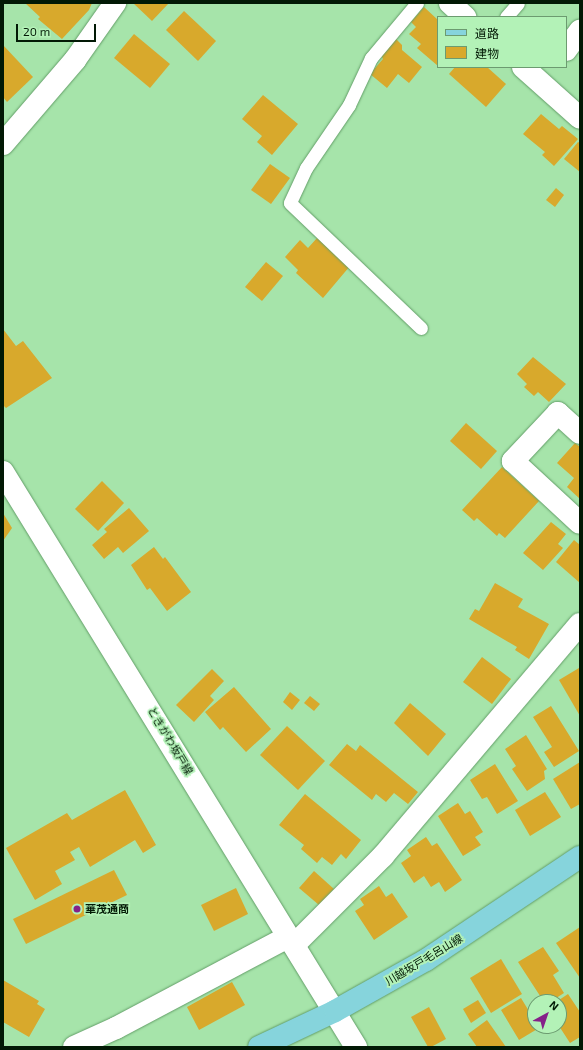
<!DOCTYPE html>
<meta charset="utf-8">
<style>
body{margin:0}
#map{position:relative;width:583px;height:1050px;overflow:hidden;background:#a6e4aa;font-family:"Exo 2","Noto Sans JP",sans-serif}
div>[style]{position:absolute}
.building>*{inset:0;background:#d8a92c}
.roads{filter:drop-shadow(0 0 1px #639e68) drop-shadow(0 0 1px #639e68)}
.lane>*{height:13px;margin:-6.5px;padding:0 6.5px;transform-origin:6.5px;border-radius:6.5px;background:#fff}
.street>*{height:22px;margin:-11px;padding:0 11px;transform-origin:11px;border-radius:11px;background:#fff}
.secondary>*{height:22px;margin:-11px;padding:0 11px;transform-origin:11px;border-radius:11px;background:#fff}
.primary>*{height:22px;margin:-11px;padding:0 11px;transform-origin:11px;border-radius:11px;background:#86d4dc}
.dots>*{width:11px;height:11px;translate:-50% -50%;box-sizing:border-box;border:2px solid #b3f2b7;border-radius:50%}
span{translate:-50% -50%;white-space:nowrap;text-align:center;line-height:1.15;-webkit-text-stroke:3.5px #b3f2b7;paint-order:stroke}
.street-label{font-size:11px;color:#021905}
.poi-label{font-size:11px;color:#021905;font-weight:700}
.left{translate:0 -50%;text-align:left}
.frame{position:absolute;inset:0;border:4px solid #021905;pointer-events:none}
.legend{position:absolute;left:437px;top:16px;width:130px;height:52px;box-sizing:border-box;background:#b3f2b7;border:1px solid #6c9b70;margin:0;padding:5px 7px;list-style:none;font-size:12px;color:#021905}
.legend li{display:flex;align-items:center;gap:8px;height:20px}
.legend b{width:20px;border:1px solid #6c9b70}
.north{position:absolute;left:527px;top:994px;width:40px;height:40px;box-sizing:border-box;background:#b3f2b7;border:1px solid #6c9b70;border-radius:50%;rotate:40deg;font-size:11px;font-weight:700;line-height:16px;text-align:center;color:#021905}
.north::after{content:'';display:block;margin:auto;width:14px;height:18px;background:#852189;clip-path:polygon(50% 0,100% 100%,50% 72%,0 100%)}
.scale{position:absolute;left:16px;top:24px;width:80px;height:18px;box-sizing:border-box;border:2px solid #021905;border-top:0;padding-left:5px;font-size:12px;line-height:14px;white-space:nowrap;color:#021905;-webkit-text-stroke:3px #b3f2b7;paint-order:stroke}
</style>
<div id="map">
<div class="building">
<div style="clip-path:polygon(25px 3px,92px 3px,89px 10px,62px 39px,38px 19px,40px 17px)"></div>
<div style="clip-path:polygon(133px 3px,169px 3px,152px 21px)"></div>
<div style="clip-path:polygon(424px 7px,438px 20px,438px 66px,417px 48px,421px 44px,409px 34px,416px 27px,411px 22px)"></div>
<div style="clip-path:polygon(184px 11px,216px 41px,198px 61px,166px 30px)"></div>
<div style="clip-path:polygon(134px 34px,170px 64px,150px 88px,114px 58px)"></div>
<div style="clip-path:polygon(394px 37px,402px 45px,402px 50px,422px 67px,409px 83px,398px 74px,387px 88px,370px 74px,383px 59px,380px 53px)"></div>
<div style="clip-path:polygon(3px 45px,33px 77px,7px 102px,3px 97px)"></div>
<div style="clip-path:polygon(455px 67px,487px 67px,506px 84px,486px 107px,449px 74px)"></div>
<div style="clip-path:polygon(263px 95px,298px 124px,272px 155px,257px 142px,262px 136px,242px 119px)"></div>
<div style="clip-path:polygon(541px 114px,559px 129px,562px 126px,578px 139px,554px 166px,542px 155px,545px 152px,523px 134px)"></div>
<div style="clip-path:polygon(578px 142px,580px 143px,580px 172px,564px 159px)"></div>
<div style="clip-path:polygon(270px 164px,290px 178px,271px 204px,251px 190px)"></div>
<div style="clip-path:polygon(556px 188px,564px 195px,555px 207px,546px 200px)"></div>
<div style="clip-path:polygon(317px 238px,350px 266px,323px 298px,296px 273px,298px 270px,285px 257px,300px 240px,308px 248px)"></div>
<div style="clip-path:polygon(266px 262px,283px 276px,262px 301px,245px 287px)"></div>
<div style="clip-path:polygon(3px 329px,16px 346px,23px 341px,52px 378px,6px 408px,3px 405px)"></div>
<div style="clip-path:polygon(533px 357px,566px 384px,549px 402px,538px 392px,534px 396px,524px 387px,527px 384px,517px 374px)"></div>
<div style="clip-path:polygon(466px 423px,497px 451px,481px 469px,450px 441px)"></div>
<div style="clip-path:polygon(575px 443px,580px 447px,580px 499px,567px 487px,574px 478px,557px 463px)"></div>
<div style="clip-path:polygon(502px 467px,539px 501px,505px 538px,499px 533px,497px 536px,477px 518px,474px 521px,462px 510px)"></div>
<div style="clip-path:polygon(102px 481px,124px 503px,98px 531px,75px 509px)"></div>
<div style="clip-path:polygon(129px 508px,149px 531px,123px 553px,118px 547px,104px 559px,92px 545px,107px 532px,104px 529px)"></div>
<div style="clip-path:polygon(3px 513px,12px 528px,3px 541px)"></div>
<div style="clip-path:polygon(551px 522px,566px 534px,558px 544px,563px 548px,543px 570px,523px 553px)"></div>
<div style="clip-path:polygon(574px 540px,580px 545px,580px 583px,556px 562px)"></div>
<div style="clip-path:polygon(154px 547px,163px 559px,165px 557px,191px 592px,167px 611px,150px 588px,147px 590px,131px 565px)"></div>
<div style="clip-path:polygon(495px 583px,523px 599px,518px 607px,549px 624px,529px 659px,515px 650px,517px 647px,469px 619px,475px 609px,479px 611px)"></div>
<div style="clip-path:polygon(482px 657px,511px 679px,492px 704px,463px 682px)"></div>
<div style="clip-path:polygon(579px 668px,580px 669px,580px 716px,559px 680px)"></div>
<div style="clip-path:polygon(212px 669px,224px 681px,210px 696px,214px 700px,194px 722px,176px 705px)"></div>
<div style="clip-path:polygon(234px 687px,271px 729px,246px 752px,223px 727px,220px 730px,205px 712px)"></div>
<div style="clip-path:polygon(290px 692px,300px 700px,292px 710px,283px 702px)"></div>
<div style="clip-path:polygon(310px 696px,320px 704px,314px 711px,304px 703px)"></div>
<div style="clip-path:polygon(410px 703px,446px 734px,428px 756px,394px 723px)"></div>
<div style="clip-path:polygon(551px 706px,579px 751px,554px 767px,544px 752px,552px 747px,533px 717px)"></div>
<div style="clip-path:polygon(287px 726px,325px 761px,298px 790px,260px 755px)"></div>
<div style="clip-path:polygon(526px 735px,547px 769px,544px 771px,545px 779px,527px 791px,512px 769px,516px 766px,505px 749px)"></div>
<div style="clip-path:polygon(347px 744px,356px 751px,360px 745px,418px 792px,408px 804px,394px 793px,386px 802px,376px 794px,372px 800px,329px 765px)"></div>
<div style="clip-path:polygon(580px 762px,580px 804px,571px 809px,553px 779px)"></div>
<div style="clip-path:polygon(495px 764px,518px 801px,497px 814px,487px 797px,482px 799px,470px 780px)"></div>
<div style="clip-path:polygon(125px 790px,156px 845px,143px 853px,135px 840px,90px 867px,79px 847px,70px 852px,75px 860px,55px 871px,62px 884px,35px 900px,6px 848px,67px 813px,72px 820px)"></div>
<div style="clip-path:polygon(545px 792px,561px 817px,530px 836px,515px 810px)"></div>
<div style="clip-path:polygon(305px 794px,361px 840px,346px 859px,341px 854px,332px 865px,322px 857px,317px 863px,301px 849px,304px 845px,279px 825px)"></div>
<div style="clip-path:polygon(458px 803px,465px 814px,470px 811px,483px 832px,475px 837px,481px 845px,463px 856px,438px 816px)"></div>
<div style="clip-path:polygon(426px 837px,432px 846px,437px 843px,462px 880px,445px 892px,439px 882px,431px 887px,424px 876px,414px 883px,401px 863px,411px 856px,407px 850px)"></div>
<div style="clip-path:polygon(114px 870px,127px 895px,26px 944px,13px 919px)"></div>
<div style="clip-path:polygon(314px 871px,334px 889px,319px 905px,299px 888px)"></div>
<div style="clip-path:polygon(379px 886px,386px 897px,392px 893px,408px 917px,374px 940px,355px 911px,364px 905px,360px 899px)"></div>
<div style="clip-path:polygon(236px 888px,248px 914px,214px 931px,201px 905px)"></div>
<div style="clip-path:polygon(580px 927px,580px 978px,556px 943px)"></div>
<div style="clip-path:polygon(543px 947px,559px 971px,553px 975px,564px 993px,550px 1002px,544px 1002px,518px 962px)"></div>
<div style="clip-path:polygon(501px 959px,522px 994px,491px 1013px,470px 978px)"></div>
<div style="clip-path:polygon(3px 980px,39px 1001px,37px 1004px,45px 1009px,29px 1037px,3px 1022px)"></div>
<div style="clip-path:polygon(232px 982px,245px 1005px,199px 1030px,187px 1007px)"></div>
<div style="clip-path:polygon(568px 994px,580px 1012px,580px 1037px,570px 1043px,559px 1026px,559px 1002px,556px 1002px)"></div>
<div style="clip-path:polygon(521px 998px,535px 1021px,535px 1026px,539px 1028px,519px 1040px,501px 1010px)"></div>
<div style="clip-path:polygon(478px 1000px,486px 1013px,471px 1023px,463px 1009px)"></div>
<div style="clip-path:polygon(429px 1007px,446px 1039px,431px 1047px,428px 1047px,411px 1017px)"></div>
<div style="clip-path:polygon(487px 1020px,506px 1047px,477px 1047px,468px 1034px)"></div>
</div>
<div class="roads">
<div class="lane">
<div style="left:417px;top:3px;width:72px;rotate:129.9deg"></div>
<div style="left:371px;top:58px;width:52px;rotate:115.1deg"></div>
<div style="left:349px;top:105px;width:76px;rotate:124.3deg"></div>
<div style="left:306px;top:168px;width:38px;rotate:115deg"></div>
<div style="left:290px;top:203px;width:181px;rotate:43.7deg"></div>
<div style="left:506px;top:17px;width:18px;rotate:-49deg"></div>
</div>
<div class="street">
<div style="left:450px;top:3px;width:21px;rotate:43deg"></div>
<div style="left:566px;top:50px;width:24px;rotate:-54deg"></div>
<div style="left:523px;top:67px;width:76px;rotate:41.8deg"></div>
<div style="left:3px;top:144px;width:111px;rotate:-49.4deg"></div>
<div style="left:75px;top:60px;width:70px;rotate:-54.9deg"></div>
<div style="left:580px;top:433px;width:30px;rotate:-138deg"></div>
<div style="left:558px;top:413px;width:66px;rotate:133.2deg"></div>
<div style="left:513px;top:461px;width:91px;rotate:42.8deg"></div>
<div style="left:294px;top:945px;width:126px;rotate:-45deg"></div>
<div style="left:383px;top:856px;width:304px;rotate:-49.7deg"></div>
<div style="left:74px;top:1047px;width:46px;rotate:-24.3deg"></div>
<div style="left:116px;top:1028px;width:195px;rotate:-27.9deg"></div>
</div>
<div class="secondary">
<div style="left:3px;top:472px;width:675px;rotate:58.45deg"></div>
</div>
<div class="primary">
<div style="left:259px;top:1047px;width:84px;rotate:-25.3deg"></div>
<div style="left:335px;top:1011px;width:104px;rotate:-29.3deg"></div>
<div style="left:426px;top:960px;width:185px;rotate:-33.8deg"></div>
</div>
</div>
<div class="dots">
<div style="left:77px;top:909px;background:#852189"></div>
</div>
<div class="street-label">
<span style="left:170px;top:741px;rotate:59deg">ときがわ坂戸線</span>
<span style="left:424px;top:960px;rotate:-31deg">川越坂戸毛呂山線</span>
</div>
<div class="poi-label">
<span class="left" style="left:85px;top:909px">華茂通商</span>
</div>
<div class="frame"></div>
<ul class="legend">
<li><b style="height:5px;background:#86d4dc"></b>道路</li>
<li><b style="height:11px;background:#d8a92c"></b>建物</li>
</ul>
<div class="north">N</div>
<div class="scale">20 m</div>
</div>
